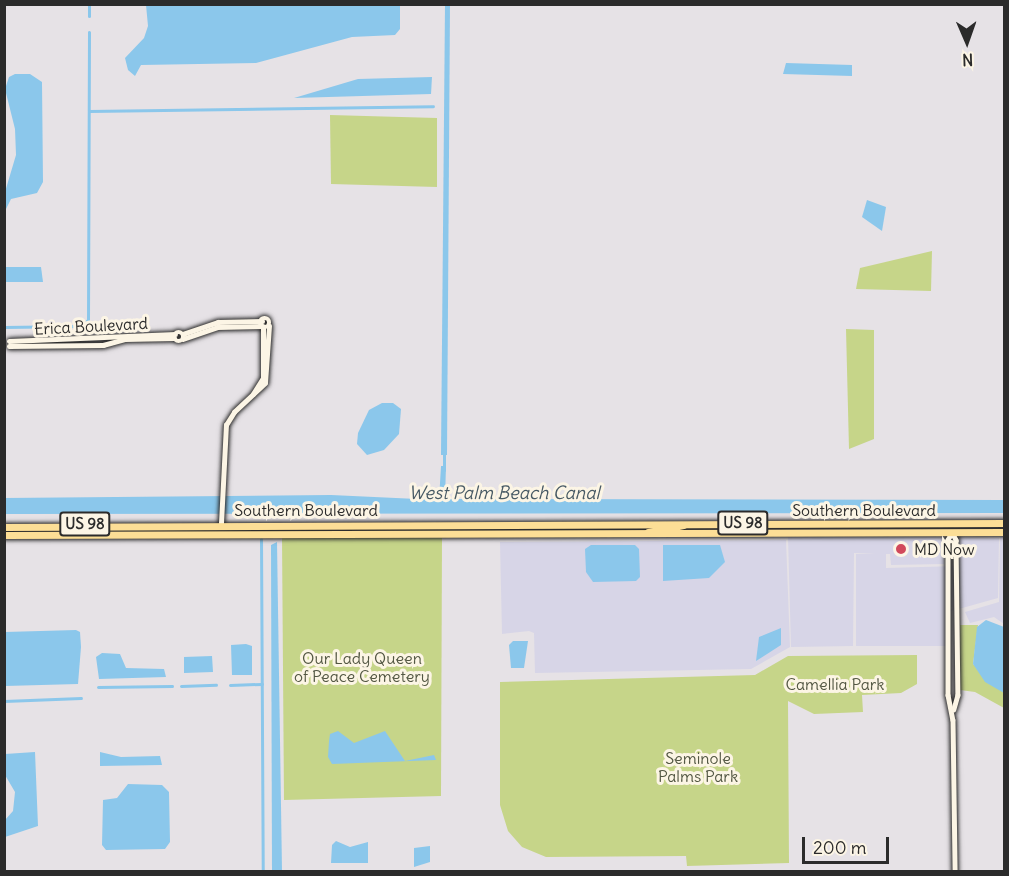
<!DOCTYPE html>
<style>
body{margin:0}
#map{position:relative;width:1009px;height:876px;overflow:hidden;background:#e6e2e6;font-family:Delius,sans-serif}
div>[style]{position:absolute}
.built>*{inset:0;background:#d7d5e7}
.green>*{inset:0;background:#c6d589}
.water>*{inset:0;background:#8bc7eb}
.canal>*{height:3px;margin:-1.5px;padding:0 1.5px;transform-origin:1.5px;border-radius:1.5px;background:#8bc7eb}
.roads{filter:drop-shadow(0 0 2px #2b2b2b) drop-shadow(0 0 2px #2b2b2b)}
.tertiary>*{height:4.5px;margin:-2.25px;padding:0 2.25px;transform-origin:2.25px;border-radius:2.25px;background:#fcf5e5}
.tertiary>.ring{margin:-2.25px;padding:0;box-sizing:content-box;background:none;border:4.5px solid #fcf5e5;border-radius:50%}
.trunk>*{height:7px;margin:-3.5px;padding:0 3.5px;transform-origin:3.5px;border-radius:3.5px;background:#fcde96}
.dots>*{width:16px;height:16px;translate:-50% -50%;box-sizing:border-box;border:3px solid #fcf5e5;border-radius:50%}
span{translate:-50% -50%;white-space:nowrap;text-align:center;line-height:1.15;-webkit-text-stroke:6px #fcf5e5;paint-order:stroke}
.shield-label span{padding:2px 4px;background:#fcf5e5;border:2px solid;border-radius:4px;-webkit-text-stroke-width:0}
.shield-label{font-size:15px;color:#2b2b2b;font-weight:700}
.street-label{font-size:16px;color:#2b2b2b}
.poi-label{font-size:16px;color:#2b2b2b}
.left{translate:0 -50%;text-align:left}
.park-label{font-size:16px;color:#525642}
.water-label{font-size:18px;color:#485a65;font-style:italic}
.frame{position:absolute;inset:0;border:6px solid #2b2b2b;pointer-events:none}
.north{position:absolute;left:937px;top:12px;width:60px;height:60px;-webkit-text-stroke:4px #fcf5e5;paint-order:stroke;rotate:178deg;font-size:16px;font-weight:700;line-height:24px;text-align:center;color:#2b2b2b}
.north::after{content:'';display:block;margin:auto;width:21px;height:27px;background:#2b2b2b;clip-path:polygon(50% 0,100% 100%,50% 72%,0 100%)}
.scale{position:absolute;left:802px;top:837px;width:87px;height:27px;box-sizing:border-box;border:3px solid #2b2b2b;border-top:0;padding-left:8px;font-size:18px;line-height:21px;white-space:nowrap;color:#2b2b2b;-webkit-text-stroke:4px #fcf5e5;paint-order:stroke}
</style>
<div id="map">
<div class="built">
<div style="clip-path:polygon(1004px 536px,1004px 624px,994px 617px,970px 623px,965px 612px,999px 602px,1000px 537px)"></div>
<div style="clip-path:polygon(788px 537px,943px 537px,944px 564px,891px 565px,890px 554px,886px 554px,886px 568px,958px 566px,959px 537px,999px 538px,998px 598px,948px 612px,948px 646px,856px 646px,856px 554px,876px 554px,854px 553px,853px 646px,791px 647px)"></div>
<div style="clip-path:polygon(786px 540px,790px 647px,751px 669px,535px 673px,534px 633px,529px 631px,502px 634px,500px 542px)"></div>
</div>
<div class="green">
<div style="clip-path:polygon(330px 115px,437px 118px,437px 187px,331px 184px)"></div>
<div style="clip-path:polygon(932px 251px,931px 291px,856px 289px,860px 268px)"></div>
<div style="clip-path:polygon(846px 329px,874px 330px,874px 439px,849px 449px)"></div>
<div style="clip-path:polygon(282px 538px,442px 538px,441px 796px,284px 800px)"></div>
<div style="clip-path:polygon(960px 625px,978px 625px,973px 664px,1004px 693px,1004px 708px,975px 692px,960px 690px)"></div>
<div style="clip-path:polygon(917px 655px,917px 684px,901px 693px,862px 695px,863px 712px,814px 714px,788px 701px,789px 863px,687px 866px,686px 856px,546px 857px,522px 847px,508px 831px,500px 805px,500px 682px,755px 675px,788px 656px)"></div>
</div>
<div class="water">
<div style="clip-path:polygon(450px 4px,447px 455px,441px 455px,445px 5px)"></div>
<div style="clip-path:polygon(146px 5px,400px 5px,400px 29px,395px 35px,352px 37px,256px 63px,141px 65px,135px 76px,128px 70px,125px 58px,144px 38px,148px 26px)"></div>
<div style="clip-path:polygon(786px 63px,852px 65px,852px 76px,783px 74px)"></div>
<div style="clip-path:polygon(15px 74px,30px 74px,42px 82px,43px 182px,37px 193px,11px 199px,5px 211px,5px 192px,16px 155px,15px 129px,5px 89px,9px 77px)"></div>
<div style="clip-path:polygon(432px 77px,431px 94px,294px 98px,358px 79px)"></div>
<div style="clip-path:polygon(867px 200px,886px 207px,882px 231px,862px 217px)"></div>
<div style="clip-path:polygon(5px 267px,41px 267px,43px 282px,5px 282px)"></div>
<div style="clip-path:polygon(382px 403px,393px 403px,401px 409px,399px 434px,384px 450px,367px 455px,357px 444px,358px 433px,369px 410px)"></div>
<div style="clip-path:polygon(441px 466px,446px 466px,445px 499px,1004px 500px,1004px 513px,5px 514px,4px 498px,331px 495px,439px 500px)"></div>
<div style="clip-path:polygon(277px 542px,282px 871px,272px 872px,271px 545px)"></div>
<div style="clip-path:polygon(591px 545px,635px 545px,639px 549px,640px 577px,636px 581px,593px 582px,586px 572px,585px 549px)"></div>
<div style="clip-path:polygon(663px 545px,720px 545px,725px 562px,709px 578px,663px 581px)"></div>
<div style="clip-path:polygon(986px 620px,1004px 627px,1004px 693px,985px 682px,973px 664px,977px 627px)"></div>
<div style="clip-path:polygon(781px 628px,781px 645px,756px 661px,759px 637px)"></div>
<div style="clip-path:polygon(76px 630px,80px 632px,81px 647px,78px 684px,5px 686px,5px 632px)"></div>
<div style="clip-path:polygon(513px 641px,528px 641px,524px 668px,511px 668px,509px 645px)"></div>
<div style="clip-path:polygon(246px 644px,252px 646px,252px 675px,232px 675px,231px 645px)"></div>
<div style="clip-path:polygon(102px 653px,120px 654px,126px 668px,164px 669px,166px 677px,99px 679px,96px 657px)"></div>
<div style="clip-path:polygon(184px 657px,212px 656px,213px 672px,184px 673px)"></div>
<div style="clip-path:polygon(338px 731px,354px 743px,385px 731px,405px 761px,434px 755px,436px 760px,332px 764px,328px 757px,329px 741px,330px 734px)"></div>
<div style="clip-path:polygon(35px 752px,38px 826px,5px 837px,5px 820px,13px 811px,15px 792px,5px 775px,5px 754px)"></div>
<div style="clip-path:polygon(100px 752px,121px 757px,160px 756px,162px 765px,100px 766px)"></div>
<div style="clip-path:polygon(128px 784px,162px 785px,169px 792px,170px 842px,165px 849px,106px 850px,102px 845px,103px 800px,117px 798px)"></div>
<div style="clip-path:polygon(336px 841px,350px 847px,368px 842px,368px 863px,331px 863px,332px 845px)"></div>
<div style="clip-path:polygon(430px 846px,430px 862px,414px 867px,414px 848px)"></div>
</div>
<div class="canal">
<div style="left:89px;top:16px;width:12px;rotate:-90deg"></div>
<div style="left:89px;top:111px;width:344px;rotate:-0.8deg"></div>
<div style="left:4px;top:327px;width:76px;rotate:-0.8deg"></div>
<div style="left:80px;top:326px;width:10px;rotate:-37deg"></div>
<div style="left:88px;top:320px;width:288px;rotate:-89.8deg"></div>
<div style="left:444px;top:470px;width:18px;rotate:-90deg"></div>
<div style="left:261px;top:539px;width:333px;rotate:89.7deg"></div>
<div style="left:230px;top:685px;width:32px;rotate:-2deg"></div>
<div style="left:181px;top:686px;width:35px;rotate:-2deg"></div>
<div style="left:98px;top:687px;width:74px;rotate:-0.8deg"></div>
<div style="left:4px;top:701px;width:77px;rotate:-2.2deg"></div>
</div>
<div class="roads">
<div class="tertiary">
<div class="ring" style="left:260.5px;top:318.5px;width:4.5px;height:4.5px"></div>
<div class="ring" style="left:174px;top:332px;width:5.5px;height:5.5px"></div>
<div style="left:183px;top:334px;width:37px;rotate:-19deg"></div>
<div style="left:218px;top:322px;width:44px;rotate:-1.3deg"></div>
<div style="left:183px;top:339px;width:36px;rotate:-19deg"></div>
<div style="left:217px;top:327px;width:45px;rotate:-1.3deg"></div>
<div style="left:9px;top:341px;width:166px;rotate:-2.4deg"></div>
<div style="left:9px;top:346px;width:94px;rotate:-0.6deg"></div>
<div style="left:103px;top:345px;width:23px;rotate:-15deg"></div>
<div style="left:125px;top:339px;width:49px;rotate:-1.2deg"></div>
<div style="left:253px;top:394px;width:19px;rotate:-58deg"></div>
<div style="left:263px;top:378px;width:51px;rotate:-90deg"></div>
<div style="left:221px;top:523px;width:98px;rotate:-87.1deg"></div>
<div style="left:226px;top:425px;width:15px;rotate:-58deg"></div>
<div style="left:234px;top:412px;width:42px;rotate:-43.1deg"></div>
<div style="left:265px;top:383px;width:57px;rotate:-86deg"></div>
<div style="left:952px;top:532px;width:9px;rotate:63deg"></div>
<div style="left:956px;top:540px;width:155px;rotate:89.3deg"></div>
<div style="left:958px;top:695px;width:15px;rotate:106deg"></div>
<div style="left:952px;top:533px;width:8px;rotate:120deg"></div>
<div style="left:948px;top:540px;width:155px;rotate:90deg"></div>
<div style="left:948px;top:695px;width:25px;rotate:79deg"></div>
<div style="left:953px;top:720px;width:152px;rotate:89.2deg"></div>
</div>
<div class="trunk">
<div style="left:4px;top:527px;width:1000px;rotate:-0.23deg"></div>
<div style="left:648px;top:532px;width:36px;rotate:-11deg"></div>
<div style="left:4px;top:535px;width:1000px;rotate:-0.17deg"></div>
</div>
</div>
<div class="dots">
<div style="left:901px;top:549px;background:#d1495b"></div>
</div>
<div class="shield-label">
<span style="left:743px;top:523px">US 98</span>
<span style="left:85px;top:524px">US 98</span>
</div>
<div class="street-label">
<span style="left:91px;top:326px;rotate:-3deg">Erica Boulevard</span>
<span style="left:306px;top:510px">Southern Boulevard</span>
<span style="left:864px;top:510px">Southern Boulevard</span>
</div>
<div class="poi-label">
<span class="left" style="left:914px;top:549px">MD Now</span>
</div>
<div class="park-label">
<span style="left:362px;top:667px">Our Lady Queen<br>of Peace Cemetery</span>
<span style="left:835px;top:684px">Camellia Park</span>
<span style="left:698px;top:767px">Seminole<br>Palms Park</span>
</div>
<div class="water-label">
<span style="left:504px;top:493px">West Palm Beach Canal</span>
</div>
<div class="frame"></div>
<div class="north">N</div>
<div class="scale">200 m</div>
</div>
